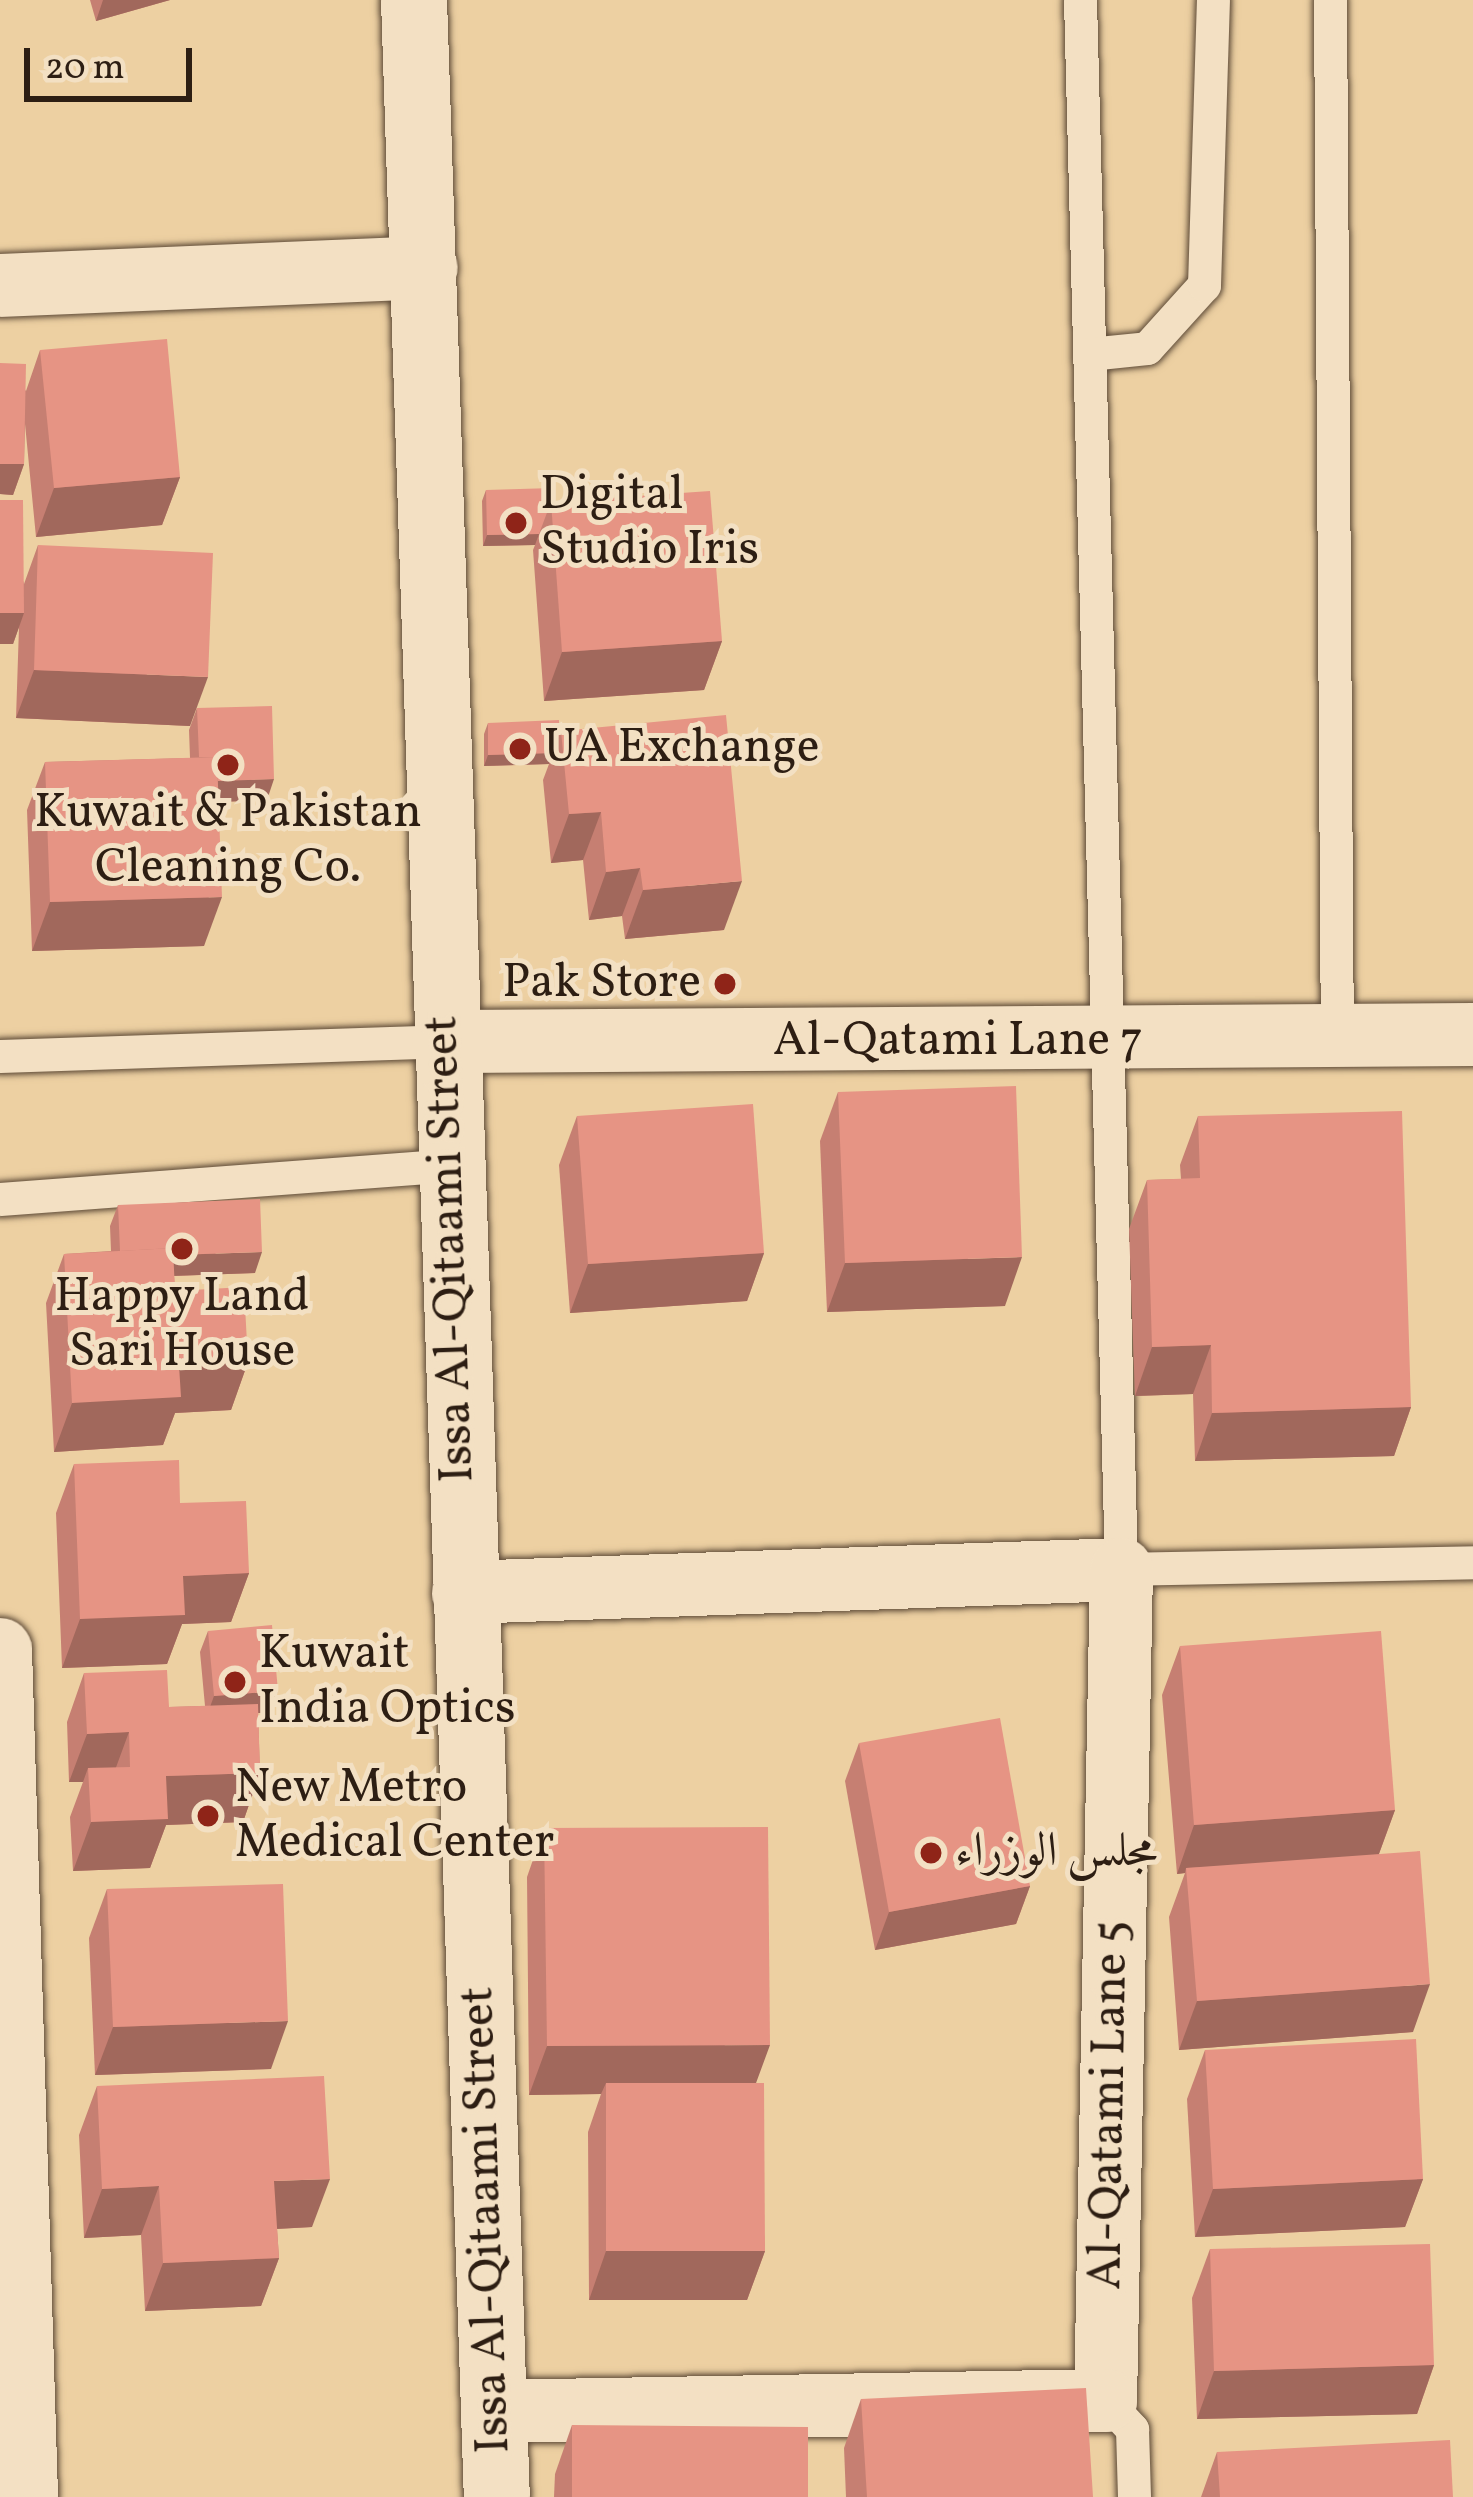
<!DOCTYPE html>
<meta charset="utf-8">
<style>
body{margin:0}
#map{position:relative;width:1473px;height:2497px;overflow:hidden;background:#edd0a2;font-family:Vollkorn,Amiri,serif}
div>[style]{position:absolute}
.roads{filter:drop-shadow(0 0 3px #5d4a37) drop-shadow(0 0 3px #5d4a37)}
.lane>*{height:33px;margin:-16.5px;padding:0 16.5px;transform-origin:16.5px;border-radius:16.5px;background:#f3e0c3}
.street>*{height:63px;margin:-31.5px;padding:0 31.5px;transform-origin:31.5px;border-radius:31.5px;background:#f3e0c3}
.secondary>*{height:66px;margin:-33px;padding:0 33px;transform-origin:33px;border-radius:33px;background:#f3e0c3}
.wall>*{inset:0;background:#c67f72}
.shaded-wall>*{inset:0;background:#a1685c}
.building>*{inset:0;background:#e69484}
.dots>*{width:33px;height:33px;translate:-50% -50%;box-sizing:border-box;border:6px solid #f3e0c3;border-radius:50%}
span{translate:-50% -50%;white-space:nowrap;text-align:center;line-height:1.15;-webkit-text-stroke:10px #f3e0c3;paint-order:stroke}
.poi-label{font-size:48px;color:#2d1e13}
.left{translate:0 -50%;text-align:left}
.right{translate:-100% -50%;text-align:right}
.street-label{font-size:48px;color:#2d1e13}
.scale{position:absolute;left:24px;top:48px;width:168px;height:54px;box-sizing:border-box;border:6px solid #2d1e13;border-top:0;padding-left:15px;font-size:36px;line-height:42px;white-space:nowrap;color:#2d1e13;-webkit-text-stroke:9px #f3e0c3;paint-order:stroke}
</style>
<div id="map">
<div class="roads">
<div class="lane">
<div style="left:1080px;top:0;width:1570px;rotate:88.5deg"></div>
<div style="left:1121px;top:1569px;width:352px;rotate:-1.1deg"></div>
<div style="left:1330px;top:0;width:1043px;rotate:89.62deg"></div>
<div style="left:1089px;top:354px;width:58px;rotate:-5.9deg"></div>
<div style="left:1147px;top:348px;width:85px;rotate:-47.9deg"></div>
<div style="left:1204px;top:285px;width:285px;rotate:-88.2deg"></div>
<div style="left:0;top:1056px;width:443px;rotate:-1.9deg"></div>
<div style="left:0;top:1199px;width:448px;rotate:-4.3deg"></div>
<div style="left:1105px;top:2400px;width:40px;rotate:47deg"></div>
<div style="left:1132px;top:2429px;width:68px;rotate:88.3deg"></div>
</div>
<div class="street">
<div style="left:0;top:285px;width:426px;rotate:-2.4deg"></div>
<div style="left:443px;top:1041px;width:1030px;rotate:-0.39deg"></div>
<div style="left:463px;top:1592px;width:658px;rotate:-2deg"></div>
<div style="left:1121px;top:1569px;width:831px;rotate:91.1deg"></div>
<div style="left:1105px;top:2400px;width:611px;rotate:178.97deg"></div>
<div style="left:0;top:1649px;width:848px;rotate:88.24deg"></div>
</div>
<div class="secondary">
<div style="left:414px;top:0;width:2498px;rotate:88.1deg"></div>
</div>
</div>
<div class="wall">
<div style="clip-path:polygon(90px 0,170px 0,96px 21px)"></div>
<div style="clip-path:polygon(40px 350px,180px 477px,162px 525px,36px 537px,25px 424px,24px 464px,13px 495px,0 494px,0 363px,26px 391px)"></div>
<div style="clip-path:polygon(486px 490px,553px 501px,722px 641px,704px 690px,544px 701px,533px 550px,535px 545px,483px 546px,482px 501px)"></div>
<div style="clip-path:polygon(0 500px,24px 584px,38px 545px,190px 726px,16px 718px,19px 627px,13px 644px,0 644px)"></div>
<div style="clip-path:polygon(197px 708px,267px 800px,218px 802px,204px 946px,32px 951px,27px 810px,45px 762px,190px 758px,189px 730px)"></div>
<div style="clip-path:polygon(488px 723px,559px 735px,561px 731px,724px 930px,625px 939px,622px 916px,589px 920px,583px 860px,551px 863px,543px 780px,549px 764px,484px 766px,484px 734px)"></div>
<div style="clip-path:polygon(838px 1092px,1005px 1306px,827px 1312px,820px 1141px)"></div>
<div style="clip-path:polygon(577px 1116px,764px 1253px,747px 1301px,570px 1313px,559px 1165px)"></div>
<div style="clip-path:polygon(1198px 1116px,1411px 1407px,1394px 1456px,1195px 1461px,1193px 1394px,1135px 1396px,1129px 1229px,1147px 1180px,1181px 1179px,1180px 1165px)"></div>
<div style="clip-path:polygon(118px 1205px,255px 1273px,174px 1276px,175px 1291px,248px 1362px,231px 1410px,175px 1413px,163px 1445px,54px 1452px,46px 1303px,64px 1254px,111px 1251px,110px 1226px)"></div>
<div style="clip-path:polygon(74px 1464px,180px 1503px,249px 1573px,231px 1622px,182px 1624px,167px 1664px,62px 1668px,56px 1513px)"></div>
<div style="clip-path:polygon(208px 1631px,270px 1712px,258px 1713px,260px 1773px,243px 1822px,166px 1825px,150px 1868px,73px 1871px,70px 1817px,83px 1782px,69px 1782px,67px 1722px,84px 1673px,169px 1707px,205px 1706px,200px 1652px)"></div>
<div style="clip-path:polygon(1180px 1646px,1395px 1810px,1379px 1854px,1413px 2032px,1179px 2050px,1169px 1917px,1185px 1873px,1177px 1874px,1162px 1695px)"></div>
<div style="clip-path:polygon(859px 1743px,1030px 1886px,1016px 1924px,875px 1950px,845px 1781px)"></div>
<div style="clip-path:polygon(544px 1828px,756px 2083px,765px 2251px,747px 2300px,589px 2300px,588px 2132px,601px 2094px,529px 2095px,527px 1877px)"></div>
<div style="clip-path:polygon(107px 1889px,271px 2069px,95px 2075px,89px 1938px)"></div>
<div style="clip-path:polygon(1205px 2050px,1423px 2179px,1405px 2227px,1195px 2237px,1187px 2099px)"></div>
<div style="clip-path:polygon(97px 2086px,312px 2227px,277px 2229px,279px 2258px,261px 2306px,145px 2311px,141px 2235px,84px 2238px,79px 2135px)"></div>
<div style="clip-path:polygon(1210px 2249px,1434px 2365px,1417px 2414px,1197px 2419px,1192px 2298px)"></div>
<div style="clip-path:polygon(861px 2399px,1093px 2497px,846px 2497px,844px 2448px)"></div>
<div style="clip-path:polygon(572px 2425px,808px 2497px,554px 2497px,555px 2474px)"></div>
<div style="clip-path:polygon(1217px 2452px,1453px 2497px,1201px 2497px)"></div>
</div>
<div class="shaded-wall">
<div style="clip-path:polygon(103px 0,170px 0,96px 21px)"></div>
<div style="clip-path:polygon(0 464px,24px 464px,13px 495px,0 494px)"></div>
<div style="clip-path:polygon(180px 477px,162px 525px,36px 537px,54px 488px)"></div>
<div style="clip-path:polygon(539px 534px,535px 545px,483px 546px,487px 535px)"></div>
<div style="clip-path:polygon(0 613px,24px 613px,13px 644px,0 644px)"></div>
<div style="clip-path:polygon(722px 641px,704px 690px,544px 701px,562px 652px)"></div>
<div style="clip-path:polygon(34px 670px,208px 677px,190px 726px,16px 718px)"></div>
<div style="clip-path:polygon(553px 753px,549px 764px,484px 766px,488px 755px)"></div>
<div style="clip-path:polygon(274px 779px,267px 800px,192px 803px,200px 781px)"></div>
<div style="clip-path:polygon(601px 812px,583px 860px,551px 863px,569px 814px)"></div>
<div style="clip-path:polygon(640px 868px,622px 916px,589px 920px,606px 872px)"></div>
<div style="clip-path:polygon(742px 881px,724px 930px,625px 939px,643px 890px)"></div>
<div style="clip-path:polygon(222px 897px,204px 946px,32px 951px,50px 902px)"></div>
<div style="clip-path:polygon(262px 1252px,255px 1273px,113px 1278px,121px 1257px)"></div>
<div style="clip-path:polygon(764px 1253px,747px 1301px,570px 1313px,588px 1264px)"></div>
<div style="clip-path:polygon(1022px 1257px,1005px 1306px,827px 1312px,845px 1263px)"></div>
<div style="clip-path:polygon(1211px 1345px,1193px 1394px,1135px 1396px,1152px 1347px)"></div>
<div style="clip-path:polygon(248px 1362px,231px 1410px,175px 1413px,163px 1445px,54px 1452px,72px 1403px,179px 1365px)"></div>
<div style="clip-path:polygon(1411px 1407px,1394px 1456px,1195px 1461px,1212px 1413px)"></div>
<div style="clip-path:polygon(249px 1573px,231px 1622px,182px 1624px,167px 1664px,62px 1668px,80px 1619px,183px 1576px)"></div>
<div style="clip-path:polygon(278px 1691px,270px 1712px,206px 1718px,214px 1696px)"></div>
<div style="clip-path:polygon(129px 1732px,111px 1781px,88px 1768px,83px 1782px,69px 1782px,87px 1734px)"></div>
<div style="clip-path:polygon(260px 1773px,243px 1822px,166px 1825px,150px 1868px,73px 1871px,91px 1822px,166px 1776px)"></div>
<div style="clip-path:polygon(1395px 1810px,1377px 1859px,1186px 1868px,1185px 1873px,1177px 1874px,1194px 1825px)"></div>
<div style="clip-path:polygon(1030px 1886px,1016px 1924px,875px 1950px,889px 1912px)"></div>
<div style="clip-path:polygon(1430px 1984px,1413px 2032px,1179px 2050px,1197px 2001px)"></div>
<div style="clip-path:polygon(288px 2021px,271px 2069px,95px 2075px,113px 2027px)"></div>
<div style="clip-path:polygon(770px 2045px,752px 2094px,606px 2083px,601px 2094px,529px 2095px,547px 2046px)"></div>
<div style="clip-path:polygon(330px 2179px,312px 2227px,256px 2230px,274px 2181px)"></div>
<div style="clip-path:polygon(1423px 2179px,1405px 2227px,1195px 2237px,1213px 2189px)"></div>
<div style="clip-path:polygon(159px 2186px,141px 2235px,84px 2238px,102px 2189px)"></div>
<div style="clip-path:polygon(606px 2251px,765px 2251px,747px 2300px,589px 2300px)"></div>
<div style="clip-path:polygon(279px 2258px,261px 2306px,145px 2311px,163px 2263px)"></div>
<div style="clip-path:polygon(1434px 2365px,1417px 2414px,1197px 2419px,1214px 2371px)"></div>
</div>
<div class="building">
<div style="clip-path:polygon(167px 339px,180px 477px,54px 488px,40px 350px)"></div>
<div style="clip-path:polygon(0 363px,26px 364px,24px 464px,0 464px)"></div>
<div style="clip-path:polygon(553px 488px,553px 501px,551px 502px,539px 534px,487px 535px,486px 490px)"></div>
<div style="clip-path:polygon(710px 491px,722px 641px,562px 652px,551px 502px)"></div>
<div style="clip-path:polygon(0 500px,23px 500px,24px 613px,0 613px)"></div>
<div style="clip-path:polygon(38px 545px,213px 553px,208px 677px,34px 670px)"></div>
<div style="clip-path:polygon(272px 706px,274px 779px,218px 781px,217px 757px,199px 757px,197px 708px)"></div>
<div style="clip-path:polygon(726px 715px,742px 881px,643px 890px,640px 868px,606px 872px,601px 812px,569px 814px,561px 731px)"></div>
<div style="clip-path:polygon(559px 720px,559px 735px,553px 753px,488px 755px,488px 723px)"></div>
<div style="clip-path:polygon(217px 757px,222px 897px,50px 902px,45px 762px)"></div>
<div style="clip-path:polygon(1016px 1086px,1022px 1257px,845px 1263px,838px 1092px)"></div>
<div style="clip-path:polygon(753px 1104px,764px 1253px,588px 1264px,577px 1116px)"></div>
<div style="clip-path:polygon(1402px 1111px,1411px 1407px,1212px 1413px,1211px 1345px,1152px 1347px,1147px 1180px,1200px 1178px,1198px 1116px)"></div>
<div style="clip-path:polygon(260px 1199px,262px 1252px,173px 1255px,173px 1248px,120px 1251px,118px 1205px)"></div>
<div style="clip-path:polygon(173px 1248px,175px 1291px,244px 1287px,248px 1362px,179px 1365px,181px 1397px,72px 1403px,64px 1254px)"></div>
<div style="clip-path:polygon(179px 1460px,180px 1503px,246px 1501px,249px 1573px,183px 1576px,185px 1615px,80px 1619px,74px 1464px)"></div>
<div style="clip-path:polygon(272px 1625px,278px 1691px,214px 1696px,208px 1631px)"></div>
<div style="clip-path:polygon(1381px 1631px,1395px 1810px,1194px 1825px,1180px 1646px)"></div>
<div style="clip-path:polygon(167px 1670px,169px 1707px,258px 1704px,260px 1773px,166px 1776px,168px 1819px,91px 1822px,88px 1768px,130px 1767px,129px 1732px,87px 1734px,84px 1673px)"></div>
<div style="clip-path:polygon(1000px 1718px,1030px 1886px,889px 1912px,859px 1743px)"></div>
<div style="clip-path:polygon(768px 1827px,770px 2045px,547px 2046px,544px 1828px)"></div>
<div style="clip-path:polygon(1420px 1851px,1430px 1984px,1197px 2001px,1186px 1868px)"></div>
<div style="clip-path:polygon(283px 1884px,288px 2021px,113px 2027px,107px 1889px)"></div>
<div style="clip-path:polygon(1416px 2039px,1423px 2179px,1213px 2189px,1205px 2050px)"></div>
<div style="clip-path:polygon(324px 2076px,330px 2179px,274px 2181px,279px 2258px,163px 2263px,159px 2186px,102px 2189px,97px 2086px)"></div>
<div style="clip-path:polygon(606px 2083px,764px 2083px,765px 2251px,606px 2251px)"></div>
<div style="clip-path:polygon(1430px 2244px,1434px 2365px,1214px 2371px,1210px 2249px)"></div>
<div style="clip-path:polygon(1086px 2388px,1093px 2497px,867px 2497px,861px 2399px)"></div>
<div style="clip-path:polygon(572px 2425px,808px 2427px,808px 2497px,572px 2497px)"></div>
<div style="clip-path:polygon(1450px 2440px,1453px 2497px,1220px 2497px,1217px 2452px)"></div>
</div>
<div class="dots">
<div style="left:516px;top:523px;background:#8f2418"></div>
<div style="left:520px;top:749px;background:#8f2418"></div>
<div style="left:228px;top:765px;background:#8f2418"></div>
<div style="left:725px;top:984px;background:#8f2418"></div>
<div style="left:182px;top:1249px;background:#8f2418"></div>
<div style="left:235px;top:1682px;background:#8f2418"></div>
<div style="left:208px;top:1816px;background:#8f2418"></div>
<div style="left:931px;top:1853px;background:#8f2418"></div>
</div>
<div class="poi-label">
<span class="left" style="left:540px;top:523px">Digital<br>Studio Iris</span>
<span class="left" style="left:544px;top:749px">UA Exchange</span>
<span style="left:228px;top:841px">Kuwait &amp; Pakistan<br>Cleaning Co.</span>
<span class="right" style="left:701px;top:984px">Pak Store</span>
<span style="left:182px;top:1325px">Happy Land<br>Sari House</span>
<span class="left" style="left:259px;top:1682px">Kuwait<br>India Optics</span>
<span class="left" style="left:235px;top:1816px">New Metro<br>Medical Center</span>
<span class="left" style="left:955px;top:1853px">مجلس الوزراء</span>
</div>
<div class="street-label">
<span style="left:958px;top:1042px">Al-Qatami Lane 7</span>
<span style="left:451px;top:1249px;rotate:-92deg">Issa Al-Qitaami Street</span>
<span style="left:1110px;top:2105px;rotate:-89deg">Al-Qatami Lane 5</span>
<span style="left:487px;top:2220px;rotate:-92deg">Issa Al-Qitaami Street</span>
</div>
<div class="scale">20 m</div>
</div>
